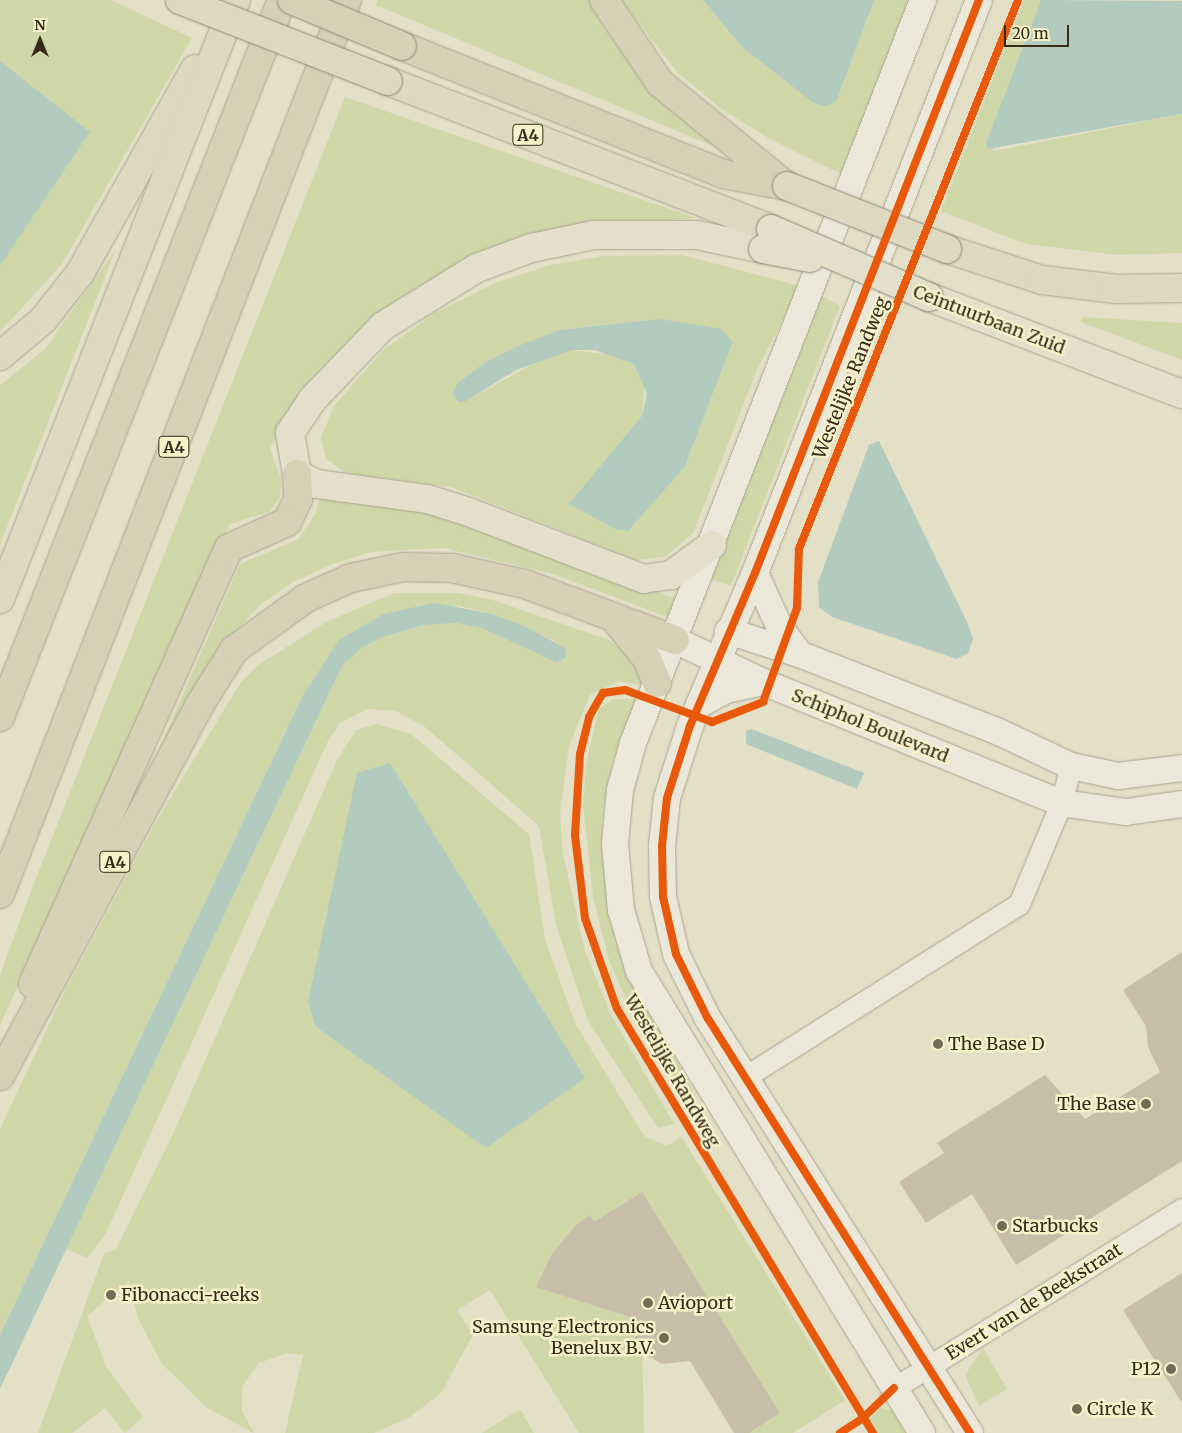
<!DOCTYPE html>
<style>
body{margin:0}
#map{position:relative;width:1182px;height:1433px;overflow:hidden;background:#e3e0c7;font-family:Merriweather,serif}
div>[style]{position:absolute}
.green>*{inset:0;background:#cfd7a8}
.water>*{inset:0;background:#b3cabf}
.building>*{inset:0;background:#c7bda8}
.roads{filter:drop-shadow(0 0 1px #a8a391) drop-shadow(0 0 1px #a8a391)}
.minor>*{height:21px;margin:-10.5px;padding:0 10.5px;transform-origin:10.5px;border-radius:10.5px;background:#ebe8da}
.tertiary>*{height:26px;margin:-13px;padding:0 13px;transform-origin:13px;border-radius:13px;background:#ebe8da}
.primary>*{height:28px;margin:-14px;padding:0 14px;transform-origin:14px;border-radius:14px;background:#e3dfca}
.trunk>*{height:28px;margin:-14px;padding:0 14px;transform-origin:14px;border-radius:14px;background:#ddd8c0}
.motorway>*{height:28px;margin:-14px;padding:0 14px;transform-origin:14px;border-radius:14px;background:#d7d0b7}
.bridges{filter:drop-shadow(0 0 1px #8d8978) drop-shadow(0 0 1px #8d8978)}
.primary-bridge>*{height:28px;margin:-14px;padding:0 14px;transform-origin:14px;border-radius:14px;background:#e3dfca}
.trunk-bridge>*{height:28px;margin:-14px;padding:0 14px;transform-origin:14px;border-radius:14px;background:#ddd8c0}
.motorway-bridge>*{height:28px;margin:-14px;padding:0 14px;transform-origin:14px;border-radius:14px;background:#d7d0b7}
.cycleway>*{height:8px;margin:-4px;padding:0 4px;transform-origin:4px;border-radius:4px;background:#e8590c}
.dots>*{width:14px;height:14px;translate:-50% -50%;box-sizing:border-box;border:2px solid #f7f1ca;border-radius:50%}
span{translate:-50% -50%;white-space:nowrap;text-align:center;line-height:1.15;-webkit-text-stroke:5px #f7f1ca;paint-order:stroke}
.shield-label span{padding:1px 4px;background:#f7f1ca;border:1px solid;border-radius:4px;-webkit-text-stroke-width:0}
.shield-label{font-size:16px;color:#362c1a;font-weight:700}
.street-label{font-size:18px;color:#362c1a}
.poi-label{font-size:18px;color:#362c1a}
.left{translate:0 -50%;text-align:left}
.right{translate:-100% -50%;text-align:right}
.north{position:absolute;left:15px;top:15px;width:50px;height:50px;-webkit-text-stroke:4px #f7f1ca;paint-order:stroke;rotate:0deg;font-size:14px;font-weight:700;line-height:20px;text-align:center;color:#362c1a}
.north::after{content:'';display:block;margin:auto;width:18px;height:22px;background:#362c1a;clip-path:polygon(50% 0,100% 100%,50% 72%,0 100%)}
.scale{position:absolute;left:1004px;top:25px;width:65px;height:22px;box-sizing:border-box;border:2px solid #362c1a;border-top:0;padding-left:6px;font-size:15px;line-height:18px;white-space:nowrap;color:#362c1a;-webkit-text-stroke:4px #f7f1ca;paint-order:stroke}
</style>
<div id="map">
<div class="green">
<div style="clip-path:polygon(0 0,111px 0,192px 38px,62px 264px,0 332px,0 266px,89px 133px,0 61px)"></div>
<div style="clip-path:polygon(378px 0,589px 0,604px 28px,648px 86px,720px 149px,376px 5px)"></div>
<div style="clip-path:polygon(620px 0,703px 0,743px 48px,836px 102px,874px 0,910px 0,841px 174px,770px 139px,724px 111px,679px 74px)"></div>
<div style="clip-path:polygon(1024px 0,1041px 0,986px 143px,994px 151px,1182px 114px,1182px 253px,1119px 255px,1026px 244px,941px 211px)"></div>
<div style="clip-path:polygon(345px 97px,696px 218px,630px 223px,481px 257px,298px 403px,270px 448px,281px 479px,280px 498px,269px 512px,230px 524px,0 1025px,0 975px,31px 891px)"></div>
<div style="clip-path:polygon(116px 249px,0 545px,0 385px,45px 349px)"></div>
<div style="clip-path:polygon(evenodd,683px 255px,800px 286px,757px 370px,693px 533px,665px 557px,636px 560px,451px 487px,346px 473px,326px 459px,321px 438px,334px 406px,383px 350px,435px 313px,495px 283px,550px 265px,604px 256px,683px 255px,660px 319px,733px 342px,684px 468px,666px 488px,634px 429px,642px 416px,645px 383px,634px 364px,621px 356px,572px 350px,549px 355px,466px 401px,523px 344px,559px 330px,660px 319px)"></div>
<div style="clip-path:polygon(822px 296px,840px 306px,731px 586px,711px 579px)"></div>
<div style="clip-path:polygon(1082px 317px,1182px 323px,1182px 360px,1081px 322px)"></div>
<div style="clip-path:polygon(322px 492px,399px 502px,678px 599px,670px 618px,553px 574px,444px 548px,371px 552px,333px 564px,293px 582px,259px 606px,229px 639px,145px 781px,240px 564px,298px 539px,315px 515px)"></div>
<div style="clip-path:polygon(394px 593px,459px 593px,496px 601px,609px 640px,640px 665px,643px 686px,619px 681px,590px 695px,569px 746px,560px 814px,563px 854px,585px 951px,611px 1015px,674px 1124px,658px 1128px,588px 1021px,556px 925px,539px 826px,425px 727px,396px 711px,367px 709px,340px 723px,328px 741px,106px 1233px,88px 1258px,66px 1249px,342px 666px,360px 648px,383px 637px,424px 625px,456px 623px,482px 628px,555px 662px,566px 658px,555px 641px,489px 613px,459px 606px,383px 614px,339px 640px,303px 695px,0 1335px,0 1129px,68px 984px,156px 822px,239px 685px,257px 666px,326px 622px)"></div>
<div style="clip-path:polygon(613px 699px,636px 699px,612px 764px,605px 797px,602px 830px,611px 915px,632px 979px,695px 1094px,693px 1117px,631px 1011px,609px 960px,593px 897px,583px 805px,586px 765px,599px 709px)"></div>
<div style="clip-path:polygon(377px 724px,411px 734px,529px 834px,545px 939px,575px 1023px,644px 1136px,667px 1146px,681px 1136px,845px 1400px,793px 1433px,745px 1433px,689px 1348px,642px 1335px,644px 1433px,579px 1433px,490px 1290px,457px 1310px,473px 1335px,441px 1393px,410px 1417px,374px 1433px,285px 1433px,303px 1355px,287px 1353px,259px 1363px,242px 1387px,242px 1411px,254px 1433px,207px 1408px,162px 1364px,138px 1318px,129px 1281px,87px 1316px,106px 1366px,143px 1417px,125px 1433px,105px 1408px,72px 1433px,38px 1433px,104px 1254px,116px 1249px,173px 1134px,337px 760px,356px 730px)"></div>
<div style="clip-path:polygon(983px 1348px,1007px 1389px,979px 1406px,965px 1375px)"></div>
<div style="clip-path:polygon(880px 1408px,892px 1410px,906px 1433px,877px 1433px,869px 1420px)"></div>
<div style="clip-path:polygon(520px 1409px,534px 1433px,482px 1433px)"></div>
</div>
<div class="water">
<div style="clip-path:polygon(703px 0,874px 0,836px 102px,826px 106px,814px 103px,743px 48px)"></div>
<div style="clip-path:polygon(1041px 0,1182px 1px,1182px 114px,988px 149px,986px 143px)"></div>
<div style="clip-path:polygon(0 61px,90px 132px,0 266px)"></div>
<div style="clip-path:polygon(660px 319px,721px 329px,733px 342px,684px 468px,628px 531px,615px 529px,569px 504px,642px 416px,647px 394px,634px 364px,595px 350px,572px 350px,516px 370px,466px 401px,459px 402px,452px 394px,458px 383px,484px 363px,523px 344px,559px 330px)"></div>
<div style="clip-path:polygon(879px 441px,968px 624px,973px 639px,968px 653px,957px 659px,832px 617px,819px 607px,818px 582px,869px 445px)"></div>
<div style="clip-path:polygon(434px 603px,488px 613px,522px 625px,565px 648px,566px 658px,555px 662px,482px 628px,456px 623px,424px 625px,383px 637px,361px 648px,342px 666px,0 1389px,0 1335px,303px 695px,339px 640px,383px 614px)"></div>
<div style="clip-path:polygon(752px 729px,864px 773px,857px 789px,746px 744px,746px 731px)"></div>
<div style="clip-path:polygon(390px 763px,585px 1078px,486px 1148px,316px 1027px,308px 1002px,357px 773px)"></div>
</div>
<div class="building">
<div style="clip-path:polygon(1182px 952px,1182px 1161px,1016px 1265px,972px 1194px,926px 1223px,899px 1182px,944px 1153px,937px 1143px,1045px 1075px,1085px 1119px,1160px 1072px,1148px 1047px,1146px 1026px,1123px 990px)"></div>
<div style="clip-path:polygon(642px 1192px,780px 1413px,749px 1433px,734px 1433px,690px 1361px,662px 1364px,644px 1354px,636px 1341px,633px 1318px,536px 1287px,552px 1254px,575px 1226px,590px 1215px,594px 1222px)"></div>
<div style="clip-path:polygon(1182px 1273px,1182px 1403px,1123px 1310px)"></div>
</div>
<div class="roads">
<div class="minor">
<div style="left:745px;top:1077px;width:324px;rotate:-32.3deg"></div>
<div style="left:1019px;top:904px;width:109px;rotate:-67.4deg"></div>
<div style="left:1061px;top:803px;width:38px;rotate:-75deg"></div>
<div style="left:894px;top:1388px;width:339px;rotate:-31.9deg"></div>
</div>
<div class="tertiary">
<div style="left:755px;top:573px;width:58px;rotate:65.6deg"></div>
<div style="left:779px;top:626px;width:34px;rotate:54deg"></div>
<div style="left:728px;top:631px;width:75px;rotate:17.9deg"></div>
<div style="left:799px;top:654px;width:215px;rotate:21.3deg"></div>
<div style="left:999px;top:732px;width:80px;rotate:25.3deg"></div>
<div style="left:1071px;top:766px;width:48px;rotate:12deg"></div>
<div style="left:1118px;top:776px;width:64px;rotate:-7.1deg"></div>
<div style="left:675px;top:640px;width:98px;rotate:25.5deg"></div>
<div style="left:763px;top:682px;width:322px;rotate:22.1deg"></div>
<div style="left:1061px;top:803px;width:66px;rotate:7.9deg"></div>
<div style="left:1126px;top:812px;width:57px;rotate:-8.1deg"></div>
<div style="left:699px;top:705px;width:31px;rotate:-29deg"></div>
<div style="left:726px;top:690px;width:38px;rotate:-12deg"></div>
<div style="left:922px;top:1433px;width:542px;rotate:-121.49deg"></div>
<div style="left:639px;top:971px;width:64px;rotate:-106.4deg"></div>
<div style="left:621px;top:910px;width:66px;rotate:-95.2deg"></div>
<div style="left:615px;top:844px;width:54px;rotate:-84.7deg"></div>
<div style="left:620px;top:790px;width:49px;rotate:-74.5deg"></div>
<div style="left:633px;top:743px;width:798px;rotate:-68.68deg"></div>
<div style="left:970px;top:1433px;width:490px;rotate:-122.3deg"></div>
<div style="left:708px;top:1019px;width:72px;rotate:-116.2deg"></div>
<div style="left:676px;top:954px;width:58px;rotate:-102.8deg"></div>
<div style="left:663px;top:897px;width:51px;rotate:-91.1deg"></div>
<div style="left:662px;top:846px;width:48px;rotate:-84.1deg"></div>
<div style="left:667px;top:798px;width:76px;rotate:-72.3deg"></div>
<div style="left:690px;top:726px;width:166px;rotate:-67deg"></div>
<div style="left:755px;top:573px;width:615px;rotate:-68.65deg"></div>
</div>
<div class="primary">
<div style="left:929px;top:297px;width:271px;rotate:21deg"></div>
<div style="left:712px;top:545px;width:51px;rotate:143.8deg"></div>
<div style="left:671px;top:575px;width:27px;rotate:172deg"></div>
<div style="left:644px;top:579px;width:187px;rotate:-159.1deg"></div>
<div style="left:469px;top:512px;width:44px;rotate:-162.8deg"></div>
<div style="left:427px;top:499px;width:112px;rotate:-172.3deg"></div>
<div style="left:316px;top:484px;width:21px;rotate:-152deg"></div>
<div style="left:297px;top:474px;width:42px;rotate:-99.7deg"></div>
<div style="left:290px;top:433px;width:40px;rotate:-56deg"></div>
<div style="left:312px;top:400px;width:103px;rotate:-46.2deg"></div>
<div style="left:383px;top:326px;width:110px;rotate:-31.7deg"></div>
<div style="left:477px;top:268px;width:58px;rotate:-20.3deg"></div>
<div style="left:531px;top:248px;width:64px;rotate:-11.7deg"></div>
<div style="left:594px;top:235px;width:103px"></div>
<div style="left:697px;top:235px;width:67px;rotate:12deg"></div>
</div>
<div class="trunk">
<div style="left:388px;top:81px;width:411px;rotate:21.1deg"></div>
<div style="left:947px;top:249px;width:100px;rotate:18.1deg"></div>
<div style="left:1042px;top:280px;width:75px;rotate:6.9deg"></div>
<div style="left:1116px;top:289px;width:66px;rotate:-0.9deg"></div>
<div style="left:0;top:356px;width:56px;rotate:-39.9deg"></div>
<div style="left:43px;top:320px;width:60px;rotate:-51.8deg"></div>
<div style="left:80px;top:273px;width:234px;rotate:-60.6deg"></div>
<div style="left:0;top:599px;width:644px;rotate:-68.5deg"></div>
</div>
<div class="motorway">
<div style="left:604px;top:0;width:100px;rotate:56deg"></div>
<div style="left:660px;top:83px;width:160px;rotate:39.2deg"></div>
<div style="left:402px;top:46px;width:346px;rotate:21.7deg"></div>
<div style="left:723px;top:174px;width:65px;rotate:10.6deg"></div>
<div style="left:614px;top:618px;width:53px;rotate:51.2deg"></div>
<div style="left:647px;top:659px;width:26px;rotate:67deg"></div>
<div style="left:0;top:717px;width:770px;rotate:-68.53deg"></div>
<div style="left:0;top:894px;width:959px;rotate:-68.79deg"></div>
<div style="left:33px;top:984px;width:478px;rotate:-65.8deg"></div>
<div style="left:229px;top:548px;width:64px;rotate:-24.1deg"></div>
<div style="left:287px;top:522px;width:25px;rotate:-64deg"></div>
<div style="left:298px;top:499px;width:25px;rotate:-92deg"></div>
<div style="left:0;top:1076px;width:420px;rotate:-61.7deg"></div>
<div style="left:199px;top:706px;width:66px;rotate:-58deg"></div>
<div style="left:234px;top:650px;width:89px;rotate:-35.8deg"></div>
<div style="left:306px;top:598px;width:49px;rotate:-24deg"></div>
<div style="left:351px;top:578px;width:53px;rotate:-11.9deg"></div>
<div style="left:403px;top:567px;width:49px;rotate:1.2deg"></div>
<div style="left:452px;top:568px;width:75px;rotate:12.4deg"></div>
<div style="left:525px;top:584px;width:160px;rotate:20.5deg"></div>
</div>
</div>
<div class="bridges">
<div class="primary-bridge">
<div style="left:771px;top:229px;width:172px;rotate:23.3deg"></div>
<div style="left:763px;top:249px;width:48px;rotate:10.8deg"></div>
</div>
<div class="trunk-bridge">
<div style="left:180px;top:0;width:223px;rotate:21.3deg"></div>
<div style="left:787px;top:186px;width:172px;rotate:21.5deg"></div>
</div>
<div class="motorway-bridge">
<div style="left:292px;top:0;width:119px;rotate:22.7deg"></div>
</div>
</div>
<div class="cycleway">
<div style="left:840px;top:1433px;width:27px;rotate:-33deg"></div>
<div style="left:863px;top:1418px;width:43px;rotate:-44.1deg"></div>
<div style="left:873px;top:1433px;width:495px;rotate:-121.1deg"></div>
<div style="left:617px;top:1009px;width:96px;rotate:-109.4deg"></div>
<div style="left:585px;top:918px;width:84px;rotate:-96.9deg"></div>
<div style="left:575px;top:835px;width:81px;rotate:-86.5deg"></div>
<div style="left:580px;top:754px;width:38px;rotate:-76deg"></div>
<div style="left:589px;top:717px;width:28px;rotate:-60deg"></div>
<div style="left:603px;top:693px;width:22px;rotate:-8deg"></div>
<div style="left:625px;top:690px;width:93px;rotate:20.2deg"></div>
<div style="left:712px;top:722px;width:55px;rotate:-21.4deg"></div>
<div style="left:763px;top:702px;width:100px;rotate:-70.1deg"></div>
<div style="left:797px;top:608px;width:59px;rotate:-88.1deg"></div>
<div style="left:799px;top:549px;width:591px;rotate:-68.25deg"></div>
<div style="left:970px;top:1433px;width:490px;rotate:-122.3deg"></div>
<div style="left:708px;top:1019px;width:72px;rotate:-116.2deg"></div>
<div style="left:676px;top:954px;width:58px;rotate:-102.8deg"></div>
<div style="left:663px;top:897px;width:51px;rotate:-91.1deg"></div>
<div style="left:662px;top:846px;width:48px;rotate:-84.1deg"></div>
<div style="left:667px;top:798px;width:76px;rotate:-72.3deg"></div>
<div style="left:690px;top:726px;width:166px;rotate:-67deg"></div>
<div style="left:755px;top:573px;width:615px;rotate:-68.65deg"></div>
</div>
<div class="dots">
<div style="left:938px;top:1044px;background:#736b57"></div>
<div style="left:1146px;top:1104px;background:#736b57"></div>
<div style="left:1002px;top:1226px;background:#736b57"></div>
<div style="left:111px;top:1295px;background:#736b57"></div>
<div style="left:648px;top:1303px;background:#736b57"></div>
<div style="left:664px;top:1338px;background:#736b57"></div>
<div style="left:1171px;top:1369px;background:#736b57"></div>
<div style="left:1077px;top:1409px;background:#736b57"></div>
</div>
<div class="shield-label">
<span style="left:528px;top:135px">A4</span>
<span style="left:174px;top:447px">A4</span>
<span style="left:115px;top:862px">A4</span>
</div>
<div class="street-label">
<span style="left:989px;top:320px;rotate:21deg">Ceintuurbaan Zuid</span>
<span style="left:851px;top:378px;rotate:-68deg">Westelijke Randweg</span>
<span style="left:870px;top:726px;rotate:22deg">Schiphol Boulevard</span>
<span style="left:672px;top:1071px;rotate:60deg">Westelijke Randweg</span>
<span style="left:1034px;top:1302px;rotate:-32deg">Evert van de Beekstraat</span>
</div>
<div class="poi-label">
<span class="left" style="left:948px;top:1044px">The Base D</span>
<span class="right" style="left:1136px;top:1104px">The Base</span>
<span class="left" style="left:1012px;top:1226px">Starbucks</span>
<span class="left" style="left:121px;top:1295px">Fibonacci-reeks</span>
<span class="left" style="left:658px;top:1303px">Avioport</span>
<span class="right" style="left:654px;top:1338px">Samsung Electronics<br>Benelux B.V.</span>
<span class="right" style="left:1161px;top:1369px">P12</span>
<span class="left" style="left:1087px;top:1409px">Circle K</span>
</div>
<div class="north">N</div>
<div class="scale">20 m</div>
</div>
